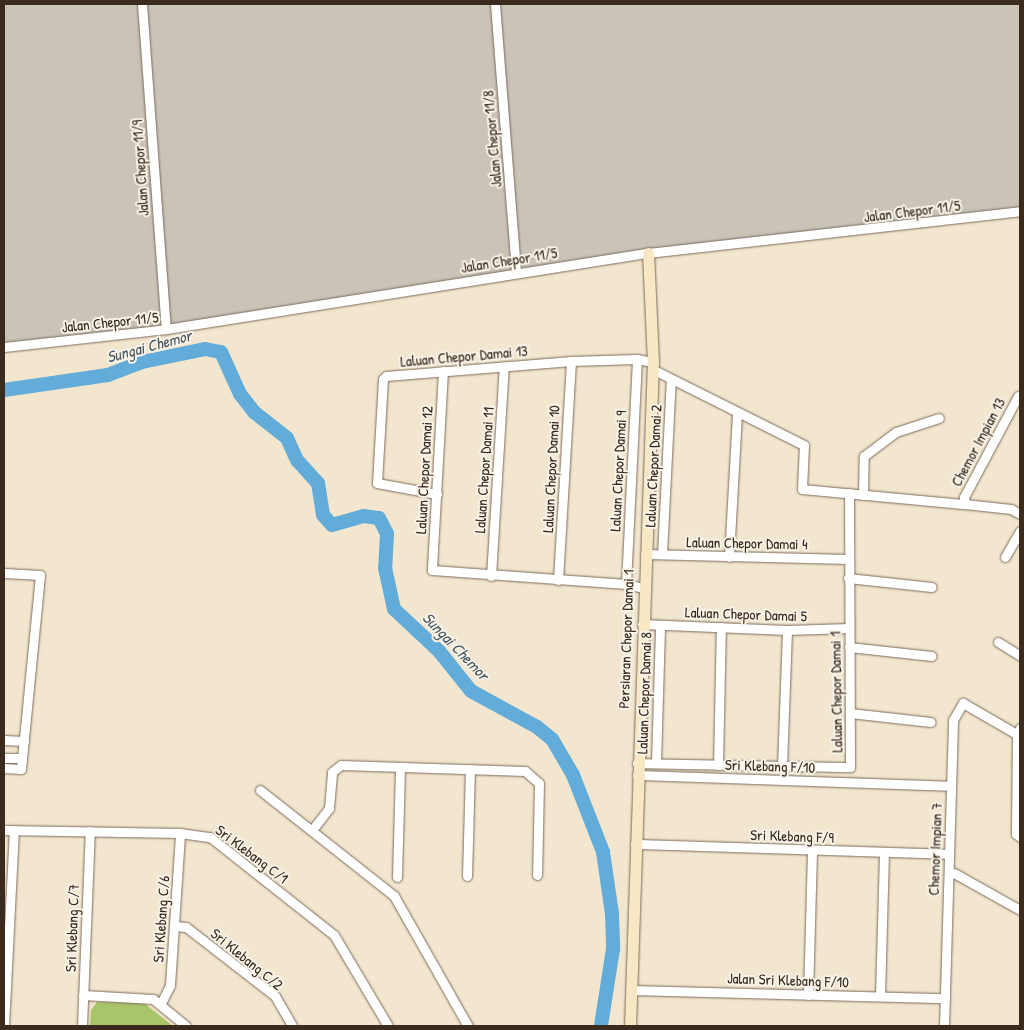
<!DOCTYPE html>
<style>
body{margin:0}
#map{position:relative;width:1024px;height:1030px;overflow:hidden;background:#f3e6ce;font-family:"Patrick Hand",sans-serif}
div>[style]{position:absolute}
.industrial>*{inset:0;background:#c9c3b8}
.green>*{inset:0;background:#aac46a}
.river>*{height:14px;margin:-7px;padding:0 7px;transform-origin:7px;border-radius:7px;background:#62acda}
.roads{filter:drop-shadow(0 0 1px #7b6c5c) drop-shadow(0 0 1px #7b6c5c)}
.street>*{height:9px;margin:-4.5px;padding:0 4.5px;transform-origin:4.5px;border-radius:4.5px;background:#fff}
.secondary>*{height:11px;margin:-5.5px;padding:0 5.5px;transform-origin:5.5px;border-radius:5.5px;background:#f7e8c3}
span{translate:-50% -50%;white-space:nowrap;text-align:center;line-height:1.15;-webkit-text-stroke:4px #f7f3e8;paint-order:stroke}
.street-label{font-size:15px;color:#3b2a1e}
.water-label{font-size:16px;color:#495860;font-style:italic}
.frame{position:absolute;inset:0;border:5px solid #3b2a1e;pointer-events:none}
</style>
<div id="map">
<div class="industrial">
<div style="clip-path:polygon(4px 4px,1020px 4px,1020px 211px,648px 253px,166px 329px,4px 347px)"></div>
</div>
<div class="green">
<div style="clip-path:polygon(97px 1002px,144px 1003px,173px 1026px,90px 1026px,91px 1010px)"></div>
</div>
<div class="river">
<div style="left:4px;top:390px;width:105px;rotate:-8.2deg"></div>
<div style="left:108px;top:375px;width:36px;rotate:-21deg"></div>
<div style="left:142px;top:362px;width:64px;rotate:-11.7deg"></div>
<div style="left:205px;top:349px;width:16px;rotate:11deg"></div>
<div style="left:221px;top:352px;width:46px;rotate:65.7deg"></div>
<div style="left:240px;top:394px;width:23px;rotate:52deg"></div>
<div style="left:254px;top:412px;width:42px;rotate:38.2deg"></div>
<div style="left:287px;top:438px;width:24px;rotate:66deg"></div>
<div style="left:297px;top:460px;width:31px;rotate:48deg"></div>
<div style="left:318px;top:483px;width:32px;rotate:81deg"></div>
<div style="left:323px;top:515px;width:13px;rotate:48deg"></div>
<div style="left:332px;top:525px;width:33px;rotate:-16deg"></div>
<div style="left:364px;top:516px;width:15px;rotate:8deg"></div>
<div style="left:379px;top:518px;width:18px;rotate:63deg"></div>
<div style="left:387px;top:534px;width:34px;rotate:93deg"></div>
<div style="left:385px;top:568px;width:42px;rotate:77.6deg"></div>
<div style="left:394px;top:609px;width:62px;rotate:43deg"></div>
<div style="left:439px;top:651px;width:51px;rotate:51.3deg"></div>
<div style="left:471px;top:691px;width:75px;rotate:28.6deg"></div>
<div style="left:537px;top:727px;width:19px;rotate:39deg"></div>
<div style="left:552px;top:739px;width:42px;rotate:59.7deg"></div>
<div style="left:573px;top:775px;width:83px;rotate:68.7deg"></div>
<div style="left:603px;top:852px;width:63px;rotate:81.7deg"></div>
<div style="left:612px;top:914px;width:35px;rotate:88deg"></div>
<div style="left:613px;top:949px;width:78px;rotate:98.9deg"></div>
</div>
<div class="roads">
<div class="street">
<div style="left:142px;top:4px;width:326px;rotate:85.8deg"></div>
<div style="left:495px;top:4px;width:269px;rotate:85.5deg"></div>
<div style="left:4px;top:347px;width:163px;rotate:-6.3deg"></div>
<div style="left:166px;top:329px;width:488px;rotate:-9deg"></div>
<div style="left:648px;top:253px;width:374px;rotate:-6.4deg"></div>
<div style="left:652px;top:369px;width:170px;rotate:26.6deg"></div>
<div style="left:804px;top:445px;width:44px;rotate:92.6deg"></div>
<div style="left:802px;top:489px;width:164px;rotate:5.3deg"></div>
<div style="left:443px;top:371px;width:199px;rotate:93.2deg"></div>
<div style="left:432px;top:570px;width:195px;rotate:4.1deg"></div>
<div style="left:626px;top:584px;width:17px;rotate:13deg"></div>
<div style="left:1018px;top:396px;width:115px;rotate:118.1deg"></div>
<div style="left:964px;top:497px;width:7px;rotate:82deg"></div>
<div style="left:965px;top:504px;width:46px;rotate:6.2deg"></div>
<div style="left:1011px;top:509px;width:10px;rotate:29deg"></div>
<div style="left:437px;top:494px;width:61px;rotate:-169.6deg"></div>
<div style="left:377px;top:483px;width:104px;rotate:-86.7deg"></div>
<div style="left:383px;top:379px;width:4px;rotate:-45deg"></div>
<div style="left:386px;top:376px;width:186px;rotate:-4.6deg"></div>
<div style="left:571px;top:361px;width:66px;rotate:-1.7deg"></div>
<div style="left:637px;top:359px;width:16px;rotate:11deg"></div>
<div style="left:863px;top:495px;width:39px;rotate:-89deg"></div>
<div style="left:864px;top:456px;width:40px;rotate:-37deg"></div>
<div style="left:896px;top:432px;width:45px;rotate:-18deg"></div>
<div style="left:645px;top:554px;width:203px;rotate:1.4deg"></div>
<div style="left:662px;top:554px;width:175px;rotate:-87.1deg"></div>
<div style="left:729px;top:557px;width:145px;rotate:-86.8deg"></div>
<div style="left:1005px;top:557px;width:30px;rotate:-60deg"></div>
<div style="left:4px;top:573px;width:36px;rotate:3deg"></div>
<div style="left:40px;top:575px;width:195px;rotate:95.6deg"></div>
<div style="left:21px;top:769px;width:17px;rotate:-177deg"></div>
<div style="left:491px;top:576px;width:210px;rotate:-86.5deg"></div>
<div style="left:848px;top:578px;width:84px;rotate:6.1deg"></div>
<div style="left:558px;top:580px;width:219px;rotate:-86.6deg"></div>
<div style="left:626px;top:584px;width:225px;rotate:-87.2deg"></div>
<div style="left:642px;top:624px;width:145px;rotate:2.4deg"></div>
<div style="left:787px;top:630px;width:62px;rotate:-1.8deg"></div>
<div style="left:998px;top:642px;width:26px;rotate:32deg"></div>
<div style="left:849px;top:647px;width:83px;rotate:6.2deg"></div>
<div style="left:850px;top:713px;width:81px;rotate:6.4deg"></div>
<div style="left:1020px;top:728px;width:7px;rotate:117deg"></div>
<div style="left:1017px;top:734px;width:100px;rotate:90.6deg"></div>
<div style="left:1016px;top:834px;width:5px;rotate:37deg"></div>
<div style="left:4px;top:740px;width:20px;rotate:3deg"></div>
<div style="left:4px;top:758px;width:18px"></div>
<div style="left:637px;top:763px;width:213px;rotate:1.1deg"></div>
<div style="left:850px;top:767px;width:274px;rotate:-90.2deg"></div>
<div style="left:656px;top:763px;width:138px;rotate:-88.3deg"></div>
<div style="left:718px;top:765px;width:138px;rotate:-88.8deg"></div>
<div style="left:782px;top:767px;width:137px;rotate:-87.9deg"></div>
<div style="left:637px;top:775px;width:314px;rotate:2deg"></div>
<div style="left:260px;top:790px;width:171px;rotate:38.3deg"></div>
<div style="left:394px;top:896px;width:150px;rotate:60.4deg"></div>
<div style="left:4px;top:830px;width:176px;rotate:1deg"></div>
<div style="left:180px;top:833px;width:30px;rotate:8deg"></div>
<div style="left:210px;top:837px;width:158px;rotate:38.3deg"></div>
<div style="left:334px;top:935px;width:106px;rotate:59.3deg"></div>
<div style="left:312px;top:830px;width:28px;rotate:-52deg"></div>
<div style="left:329px;top:808px;width:36px;rotate:-85deg"></div>
<div style="left:332px;top:772px;width:11px;rotate:-38deg"></div>
<div style="left:341px;top:765px;width:184px;rotate:1.9deg"></div>
<div style="left:525px;top:771px;width:18px;rotate:41deg"></div>
<div style="left:539px;top:783px;width:92px;rotate:91.2deg"></div>
<div style="left:635px;top:844px;width:314px;rotate:1.8deg"></div>
<div style="left:954px;top:873px;width:76px;rotate:29.3deg"></div>
<div style="left:467px;top:876px;width:107px;rotate:-88.4deg"></div>
<div style="left:397px;top:877px;width:110px;rotate:-88.4deg"></div>
<div style="left:174px;top:926px;width:12px;rotate:5deg"></div>
<div style="left:186px;top:927px;width:113px;rotate:37.8deg"></div>
<div style="left:275px;top:996px;width:34px;rotate:60deg"></div>
<div style="left:631px;top:990px;width:314px;rotate:1.5deg"></div>
<div style="left:83px;top:995px;width:70px;rotate:3.3deg"></div>
<div style="left:153px;top:999px;width:43px;rotate:39.3deg"></div>
<div style="left:808px;top:995px;width:144px;rotate:-88.4deg"></div>
<div style="left:880px;top:996px;width:144px;rotate:-88.4deg"></div>
<div style="left:161px;top:1003px;width:20px;rotate:-63deg"></div>
<div style="left:170px;top:985px;width:152px;rotate:-86.2deg"></div>
<div style="left:4px;top:1026px;width:196px;rotate:-87.1deg"></div>
<div style="left:82px;top:1026px;width:195px;rotate:-87.7deg"></div>
<div style="left:944px;top:1026px;width:306px;rotate:-88.3deg"></div>
<div style="left:953px;top:720px;width:20px;rotate:-60deg"></div>
<div style="left:963px;top:703px;width:66px;rotate:30.1deg"></div>
</div>
<div class="secondary">
<div style="left:630px;top:1026px;width:664px;rotate:-88.02deg"></div>
<div style="left:653px;top:362px;width:109px;rotate:-92.6deg"></div>
</div>
</div>
<div class="street-label">
<span style="left:492px;top:139px;rotate:-95deg">Jalan Chepor 11/8</span>
<span style="left:140px;top:168px;rotate:-94deg">Jalan Chepor 11/9</span>
<span style="left:912px;top:211px;rotate:-7deg">Jalan Chepor 11/5</span>
<span style="left:509px;top:260px;rotate:-9deg">Jalan Chepor 11/5</span>
<span style="left:110px;top:322px;rotate:-6deg">Jalan Chepor 11/5</span>
<span style="left:464px;top:356px;rotate:-5deg">Laluan Chepor Damai 13</span>
<span style="left:978px;top:442px;rotate:-62deg">Chemor Impian 13</span>
<span style="left:653px;top:466px;rotate:-87deg">Laluan Chepor Damai 2</span>
<span style="left:551px;top:469px;rotate:-87deg">Laluan Chepor Damai 10</span>
<span style="left:424px;top:470px;rotate:-87deg">Laluan Chepor Damai 12</span>
<span style="left:484px;top:470px;rotate:-86deg">Laluan Chepor Damai 11</span>
<span style="left:618px;top:471px;rotate:-87deg">Laluan Chepor Damai 9</span>
<span style="left:747px;top:543px;rotate:1deg">Laluan Chepor Damai 4</span>
<span style="left:746px;top:614px;rotate:2deg">Laluan Chepor Damai 5</span>
<span style="left:626px;top:639px;rotate:-88deg">Persiaran Chepor Damai 1</span>
<span style="left:836px;top:692px;rotate:-91deg">Laluan Chepor Damai 1</span>
<span style="left:644px;top:693px;rotate:-88deg">Laluan Chepor Damai 8</span>
<span style="left:770px;top:766px;rotate:2deg">Sri Klebang F/10</span>
<span style="left:792px;top:836px;rotate:2deg">Sri Klebang F/9</span>
<span style="left:935px;top:849px;rotate:-88deg">Chemor Impian 7</span>
<span style="left:252px;top:854px;rotate:37deg">Sri Klebang C/1</span>
<span style="left:161px;top:919px;rotate:-86deg">Sri Klebang C/6</span>
<span style="left:72px;top:928px;rotate:-88deg">Sri Klebang C/7</span>
<span style="left:247px;top:959px;rotate:39deg">Sri Klebang C/2</span>
<span style="left:788px;top:980px;rotate:2deg">Jalan Sri Klebang F/10</span>
</div>
<div class="water-label">
<span style="left:149px;top:346px;rotate:-15deg">Sungai Chemor</span>
<span style="left:456px;top:646px;rotate:46deg">Sungai Chemor</span>
</div>
<div class="frame"></div>
</div>
